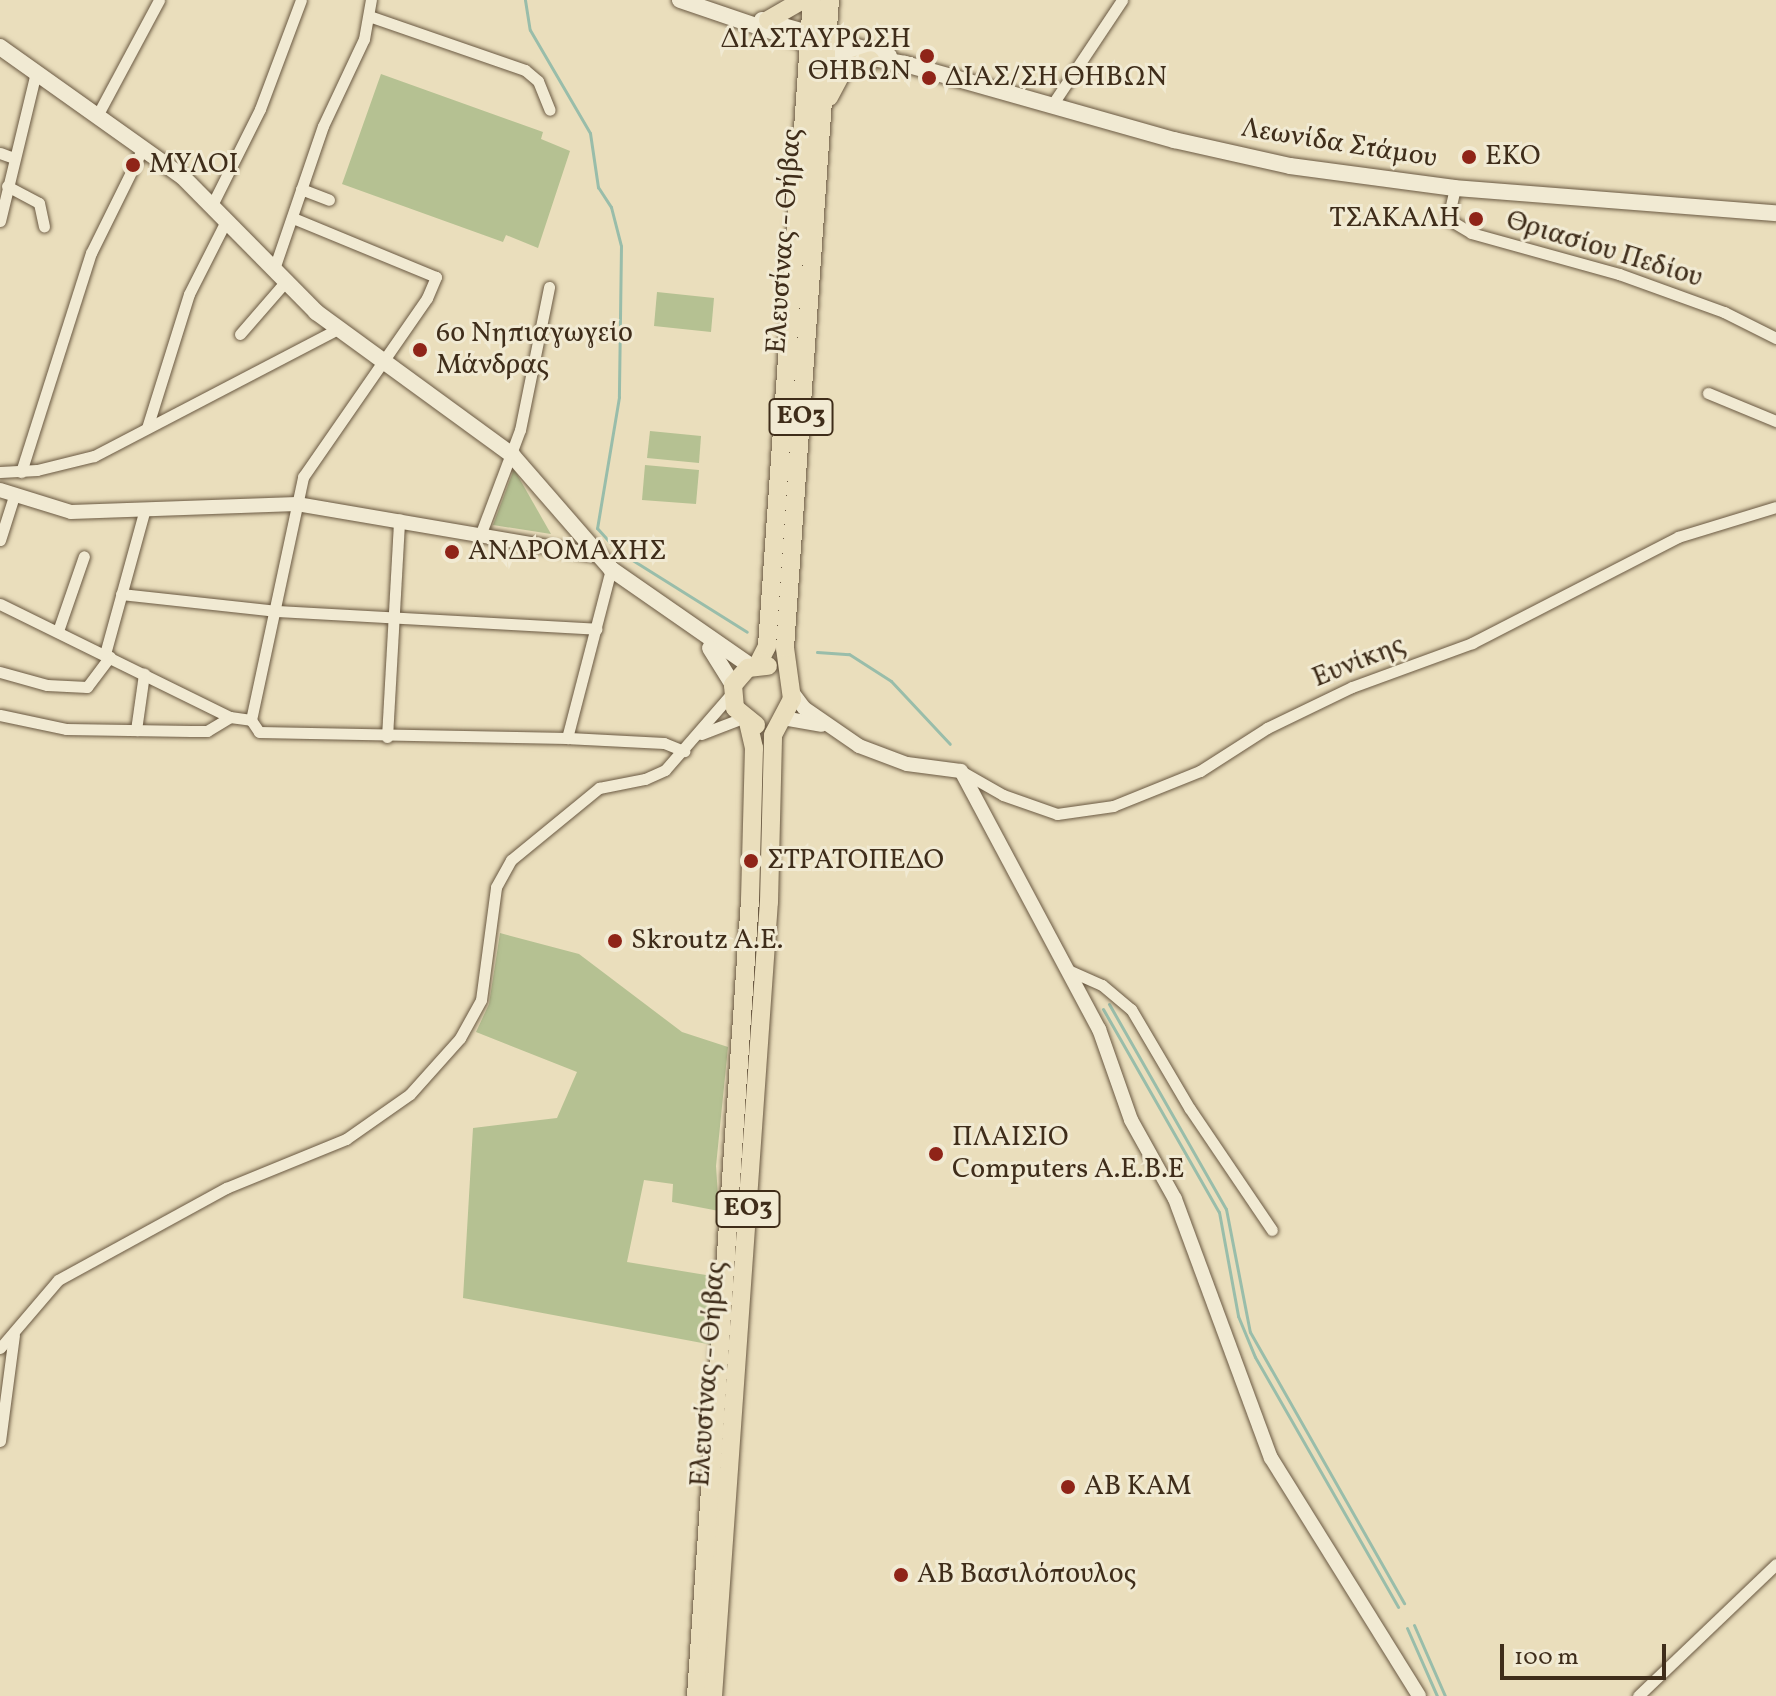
<!DOCTYPE html>
<meta charset="utf-8">
<style>
body{margin:0}
#map{position:relative;width:1776px;height:1696px;overflow:hidden;background:#eadebc;font-family:Vollkorn,serif}
div>[style]{position:absolute}
.green>*{inset:0;background:#b5c192}
.stream>*{height:3px;margin:-1.5px;padding:0 1.5px;transform-origin:1.5px;border-radius:1.5px;background:#99bdaa}
.roads{filter:drop-shadow(0 0 2px #6a5942) drop-shadow(0 0 2px #6a5942)}
.minor>*{height:11px;margin:-5.5px;padding:0 5.5px;transform-origin:5.5px;border-radius:5.5px;background:#f1ead3}
.tertiary>*{height:14px;margin:-7px;padding:0 7px;transform-origin:7px;border-radius:7px;background:#f1ead3}
.secondary>*{height:16px;margin:-8px;padding:0 8px;transform-origin:8px;border-radius:8px;background:#f1ead3}
.primary>*{height:18px;margin:-9px;padding:0 9px;transform-origin:9px;border-radius:9px;background:#eadebc}
.dots>*{width:22px;height:22px;translate:-50% -50%;box-sizing:border-box;border:4px solid #f1ead3;border-radius:50%}
span{translate:-50% -50%;white-space:nowrap;text-align:center;line-height:1.15;-webkit-text-stroke:6px #f1ead3;paint-order:stroke}
.shield-label span{padding:2px 6px;background:#f1ead3;border:2px solid;border-radius:6px;-webkit-text-stroke-width:0}
.shield-label{font-size:26px;color:#3f2d1a;font-weight:700}
.poi-label{font-size:28px;color:#3f2d1a}
.right{translate:-100% -50%;text-align:right}
.left{translate:0 -50%;text-align:left}
.street-label{font-size:28px;color:#3f2d1a}
.scale{position:absolute;left:1500px;top:1644px;width:166px;height:36px;box-sizing:border-box;border:4px solid #3f2d1a;border-top:0;padding-left:10px;font-size:24px;line-height:28px;white-space:nowrap;color:#3f2d1a;-webkit-text-stroke:6px #f1ead3;paint-order:stroke}
</style>
<div id="map">
<div class="green">
<div style="clip-path:polygon(381px 74px,543px 132px,541px 139px,570px 151px,538px 248px,506px 235px,503px 242px,342px 184px)"></div>
<div style="clip-path:polygon(657px 292px,714px 298px,711px 332px,654px 326px)"></div>
<div style="clip-path:polygon(650px 431px,701px 436px,699px 463px,647px 458px)"></div>
<div style="clip-path:polygon(645px 465px,699px 470px,696px 504px,642px 500px)"></div>
<div style="clip-path:polygon(514px 469px,551px 534px,493px 525px)"></div>
<div style="clip-path:polygon(500px 933px,579px 954px,682px 1032px,728px 1047px,716px 1166px,719px 1211px,672px 1202px,673px 1184px,644px 1180px,627px 1262px,712px 1276px,718px 1346px,463px 1298px,473px 1128px,557px 1118px,577px 1072px,476px 1032px,489px 1004px)"></div>
</div>
<div class="stream">
<div style="left:525px;top:0;width:30px;rotate:81deg"></div>
<div style="left:530px;top:30px;width:119px;rotate:59.8deg"></div>
<div style="left:590px;top:133px;width:55px;rotate:81.6deg"></div>
<div style="left:598px;top:187px;width:24px;rotate:57deg"></div>
<div style="left:611px;top:207px;width:40px;rotate:75.6deg"></div>
<div style="left:621px;top:246px;width:151px;rotate:90.8deg"></div>
<div style="left:619px;top:397px;width:133px;rotate:99.5deg"></div>
<div style="left:597px;top:528px;width:31px;rotate:48deg"></div>
<div style="left:618px;top:551px;width:152px;rotate:32.1deg"></div>
<div style="left:817px;top:652px;width:32px;rotate:4deg"></div>
<div style="left:849px;top:654px;width:50px;rotate:32.7deg"></div>
<div style="left:891px;top:681px;width:86px;rotate:46.9deg"></div>
<div style="left:1109px;top:1004px;width:236px;rotate:60.3deg"></div>
<div style="left:1226px;top:1209px;width:125px;rotate:79deg"></div>
<div style="left:1250px;top:1332px;width:312px;rotate:60.4deg"></div>
<div style="left:1103px;top:1009px;width:234px;rotate:60.3deg"></div>
<div style="left:1219px;top:1212px;width:106px;rotate:79.6deg"></div>
<div style="left:1238px;top:1316px;width:44px;rotate:67.5deg"></div>
<div style="left:1255px;top:1357px;width:288px;rotate:60.2deg"></div>
<div style="left:1414px;top:1625px;width:77px;rotate:66.4deg"></div>
<div style="left:1407px;top:1628px;width:74px;rotate:66.2deg"></div>
</div>
<div class="roads">
<div class="minor">
<div style="left:369px;top:16px;width:165px;rotate:19.1deg"></div>
<div style="left:525px;top:70px;width:17px;rotate:40deg"></div>
<div style="left:538px;top:81px;width:31px;rotate:68deg"></div>
<div style="left:1052px;top:105px;width:126px;rotate:-56.3deg"></div>
<div style="left:98px;top:114px;width:129px;rotate:-61.8deg"></div>
<div style="left:0;top:153px;width:15px;rotate:20deg"></div>
<div style="left:7px;top:186px;width:36px;rotate:28deg"></div>
<div style="left:39px;top:203px;width:24px;rotate:78deg"></div>
<div style="left:1455px;top:188px;width:32px;rotate:103deg"></div>
<div style="left:1448px;top:219px;width:27px;rotate:31deg"></div>
<div style="left:1471px;top:233px;width:154px;rotate:15.5deg"></div>
<div style="left:1619px;top:274px;width:112px;rotate:19.9deg"></div>
<div style="left:1724px;top:312px;width:58px;rotate:26.6deg"></div>
<div style="left:301px;top:189px;width:30px;rotate:21deg"></div>
<div style="left:213px;top:203px;width:105px;rotate:-63.4deg"></div>
<div style="left:260px;top:109px;width:116px;rotate:-69.4deg"></div>
<div style="left:0;top:221px;width:153px;rotate:-76.4deg"></div>
<div style="left:274px;top:269px;width:151px;rotate:-71.1deg"></div>
<div style="left:323px;top:126px;width:96px;rotate:-64.8deg"></div>
<div style="left:364px;top:39px;width:40px;rotate:-80deg"></div>
<div style="left:240px;top:334px;width:70px;rotate:-49deg"></div>
<div style="left:1708px;top:393px;width:74px;rotate:22.4deg"></div>
<div style="left:147px;top:428px;width:140px;rotate:-72.6deg"></div>
<div style="left:189px;top:294px;width:84px;rotate:-63.1deg"></div>
<div style="left:0;top:472px;width:37px;rotate:-3deg"></div>
<div style="left:37px;top:470px;width:59px;rotate:-13.8deg"></div>
<div style="left:94px;top:456px;width:275px;rotate:-27.5deg"></div>
<div style="left:21px;top:472px;width:230px;rotate:-72.3deg"></div>
<div style="left:91px;top:253px;width:117px;rotate:-63.7deg"></div>
<div style="left:481px;top:533px;width:110px;rotate:-69.3deg"></div>
<div style="left:520px;top:430px;width:146px;rotate:-78.5deg"></div>
<div style="left:0;top:540px;width:46px;rotate:-72.3deg"></div>
<div style="left:121px;top:594px;width:157px;rotate:6.2deg"></div>
<div style="left:277px;top:611px;width:320px;rotate:3.2deg"></div>
<div style="left:0;top:604px;width:256px;rotate:26.2deg"></div>
<div style="left:230px;top:717px;width:21px;rotate:8deg"></div>
<div style="left:251px;top:720px;width:14px;rotate:56deg"></div>
<div style="left:259px;top:732px;width:308px;rotate:1.1deg"></div>
<div style="left:567px;top:738px;width:97px;rotate:3deg"></div>
<div style="left:664px;top:743px;width:22px;rotate:22deg"></div>
<div style="left:58px;top:631px;width:79px;rotate:-70.9deg"></div>
<div style="left:105px;top:654px;width:150px;rotate:-74.6deg"></div>
<div style="left:0;top:672px;width:49px;rotate:15.5deg"></div>
<div style="left:47px;top:685px;width:40px;rotate:2.9deg"></div>
<div style="left:87px;top:687px;width:38px;rotate:-53deg"></div>
<div style="left:0;top:715px;width:67px;rotate:12deg"></div>
<div style="left:66px;top:729px;width:125px;rotate:0.9deg"></div>
<div style="left:191px;top:731px;width:16px"></div>
<div style="left:207px;top:731px;width:27px;rotate:-31deg"></div>
<div style="left:251px;top:720px;width:249px;rotate:-77.9deg"></div>
<div style="left:303px;top:477px;width:218px;rotate:-55.3deg"></div>
<div style="left:427px;top:298px;width:23px;rotate:-67deg"></div>
<div style="left:436px;top:277px;width:155px;rotate:-157.6deg"></div>
<div style="left:136px;top:730px;width:57px;rotate:-81.9deg"></div>
<div style="left:701px;top:734px;width:45px;rotate:-20.9deg"></div>
<div style="left:387px;top:737px;width:218px;rotate:-86.8deg"></div>
<div style="left:567px;top:738px;width:175px;rotate:-75.4deg"></div>
<div style="left:961px;top:771px;width:48px;rotate:29.7deg"></div>
<div style="left:1003px;top:795px;width:57px;rotate:19.4deg"></div>
<div style="left:1057px;top:814px;width:57px;rotate:-8.1deg"></div>
<div style="left:1113px;top:806px;width:94px;rotate:-21.9deg"></div>
<div style="left:1200px;top:771px;width:80px;rotate:-32.7deg"></div>
<div style="left:1267px;top:728px;width:94px;rotate:-25.8deg"></div>
<div style="left:1352px;top:687px;width:128px;rotate:-20.1deg"></div>
<div style="left:1472px;top:643px;width:232px;rotate:-27.2deg"></div>
<div style="left:1678px;top:537px;width:102px;rotate:-17deg"></div>
<div style="left:1068px;top:970px;width:37px;rotate:24deg"></div>
<div style="left:1102px;top:985px;width:38px;rotate:40deg"></div>
<div style="left:1131px;top:1009px;width:116px;rotate:59.5deg"></div>
<div style="left:1190px;top:1109px;width:146px;rotate:55.9deg"></div>
<div style="left:0;top:1348px;width:89px;rotate:-49.5deg"></div>
<div style="left:58px;top:1280px;width:192px;rotate:-28.7deg"></div>
<div style="left:226px;top:1188px;width:130px;rotate:-22.2deg"></div>
<div style="left:346px;top:1139px;width:78px;rotate:-35.1deg"></div>
<div style="left:410px;top:1094px;width:75px;rotate:-48.2deg"></div>
<div style="left:460px;top:1038px;width:43px;rotate:-61.1deg"></div>
<div style="left:481px;top:1000px;width:114px;rotate:-82.4deg"></div>
<div style="left:496px;top:887px;width:31px;rotate:-61deg"></div>
<div style="left:511px;top:860px;width:114px;rotate:-39.3deg"></div>
<div style="left:599px;top:788px;width:47px;rotate:-11.1deg"></div>
<div style="left:645px;top:779px;width:22px;rotate:-24deg"></div>
<div style="left:665px;top:770px;width:102px;rotate:-49deg"></div>
<div style="left:0;top:1441px;width:107px;rotate:-82.5deg"></div>
<div style="left:1638px;top:1696px;width:191px;rotate:-43.7deg"></div>
</div>
<div class="tertiary">
<div style="left:0;top:490px;width:74px;rotate:17.2deg"></div>
<div style="left:71px;top:512px;width:226px;rotate:-2deg"></div>
<div style="left:297px;top:504px;width:303px;rotate:9.7deg"></div>
<div style="left:792px;top:692px;width:20px;rotate:53deg"></div>
<div style="left:804px;top:708px;width:67px;rotate:34.6deg"></div>
<div style="left:859px;top:746px;width:51px;rotate:20.6deg"></div>
<div style="left:907px;top:764px;width:54px;rotate:7.4deg"></div>
<div style="left:961px;top:771px;width:293px;rotate:61.9deg"></div>
<div style="left:1099px;top:1029px;width:96px;rotate:70.6deg"></div>
<div style="left:1131px;top:1120px;width:90px;rotate:60.9deg"></div>
<div style="left:1175px;top:1199px;width:276px;rotate:69.7deg"></div>
<div style="left:1271px;top:1458px;width:280px;rotate:58.1deg"></div>
<div style="left:783px;top:718px;width:39px;rotate:10deg"></div>
</div>
<div class="secondary">
<div style="left:680px;top:0;width:155px;rotate:18.8deg"></div>
<div style="left:827px;top:50px;width:79px;rotate:10.2deg"></div>
<div style="left:905px;top:64px;width:280px;rotate:15.8deg"></div>
<div style="left:1174px;top:140px;width:119px;rotate:12.6deg"></div>
<div style="left:1290px;top:166px;width:166px;rotate:7.6deg"></div>
<div style="left:1455px;top:188px;width:322px;rotate:4.5deg"></div>
<div style="left:762px;top:20px;width:132px;rotate:15.8deg"></div>
<div style="left:0;top:47px;width:224px;rotate:35.4deg"></div>
<div style="left:183px;top:177px;width:190px;rotate:45.4deg"></div>
<div style="left:316px;top:312px;width:243px;rotate:36.1deg"></div>
<div style="left:512px;top:455px;width:151px;rotate:49deg"></div>
<div style="left:611px;top:569px;width:172px;rotate:34.8deg"></div>
<div style="left:710px;top:648px;width:44px;rotate:58.1deg"></div>
</div>
<div class="primary">
<div style="left:768px;top:20px;width:39px;rotate:-30deg"></div>
<div style="left:829px;top:97px;width:32px;rotate:-62deg"></div>
<div style="left:844px;top:69px;width:28px;rotate:-18deg"></div>
<div style="left:757px;top:666px;width:22px;rotate:-63deg"></div>
<div style="left:767px;top:646px;width:648px;rotate:-86.02deg"></div>
<div style="left:756px;top:725px;width:27px;rotate:-141deg"></div>
<div style="left:735px;top:708px;width:23px;rotate:-95deg"></div>
<div style="left:733px;top:685px;width:23px;rotate:-49deg"></div>
<div style="left:748px;top:668px;width:20px;rotate:-6deg"></div>
<div style="left:696px;top:1696px;width:798px;rotate:-86.12deg"></div>
<div style="left:750px;top:900px;width:152px;rotate:-88.5deg"></div>
<div style="left:754px;top:748px;width:27px;rotate:-103deg"></div>
<div style="left:713px;top:1696px;width:796px;rotate:-85.97deg"></div>
<div style="left:769px;top:902px;width:167px;rotate:-88.6deg"></div>
<div style="left:773px;top:735px;width:41px;rotate:-62.2deg"></div>
<div style="left:792px;top:699px;width:51px;rotate:-97.8deg"></div>
<div style="left:785px;top:648px;width:650px;rotate:-86.03deg"></div>
</div>
</div>
<div class="dots">
<div style="left:927px;top:56px;background:#8f2418"></div>
<div style="left:929px;top:78px;background:#8f2418"></div>
<div style="left:1469px;top:157px;background:#8f2418"></div>
<div style="left:133px;top:165px;background:#8f2418"></div>
<div style="left:1476px;top:219px;background:#8f2418"></div>
<div style="left:420px;top:350px;background:#8f2418"></div>
<div style="left:452px;top:552px;background:#8f2418"></div>
<div style="left:751px;top:861px;background:#8f2418"></div>
<div style="left:615px;top:941px;background:#8f2418"></div>
<div style="left:936px;top:1154px;background:#8f2418"></div>
<div style="left:1068px;top:1487px;background:#8f2418"></div>
<div style="left:901px;top:1575px;background:#8f2418"></div>
</div>
<div class="shield-label">
<span style="left:801px;top:417px">ΕΟ3</span>
<span style="left:748px;top:1209px">ΕΟ3</span>
</div>
<div class="poi-label">
<span class="right" style="left:911px;top:56px">ΔΙΑΣΤΑΥΡΩΣΗ<br>ΘΗΒΩΝ</span>
<span class="left" style="left:945px;top:78px">ΔΙΑΣ/ΣΗ ΘΗΒΩΝ</span>
<span class="left" style="left:1485px;top:157px">EKO</span>
<span class="left" style="left:149px;top:165px">ΜΥΛΟΙ</span>
<span class="right" style="left:1460px;top:219px">ΤΣΑΚΑΛΗ</span>
<span class="left" style="left:436px;top:350px">6ο Νηπιαγωγείο<br>Μάνδρας</span>
<span class="left" style="left:468px;top:552px">ΑΝΔΡΟΜΑΧΗΣ</span>
<span class="left" style="left:767px;top:861px">ΣΤΡΑΤΟΠΕΔΟ</span>
<span class="left" style="left:631px;top:941px">Skroutz Α.Ε.</span>
<span class="left" style="left:952px;top:1154px">ΠΛΑΙΣΙΟ<br>Computers Α.Ε.Β.Ε</span>
<span class="left" style="left:1084px;top:1487px">ΑΒ ΚΑΜ</span>
<span class="left" style="left:917px;top:1575px">ΑΒ Βασιλόπουλος</span>
</div>
<div class="street-label">
<span style="left:1339px;top:144px;rotate:9deg">Λεωνίδα Στάμου</span>
<span style="left:785px;top:241px;rotate:-86deg">Ελευσίνας - Θήβας</span>
<span style="left:1604px;top:250px;rotate:17deg">Θριασίου Πεδίου</span>
<span style="left:1359px;top:662px;rotate:-22deg">Ευνίκης</span>
<span style="left:709px;top:1374px;rotate:-86deg">Ελευσίνας - Θήβας</span>
</div>
<div class="scale">100 m</div>
</div>
